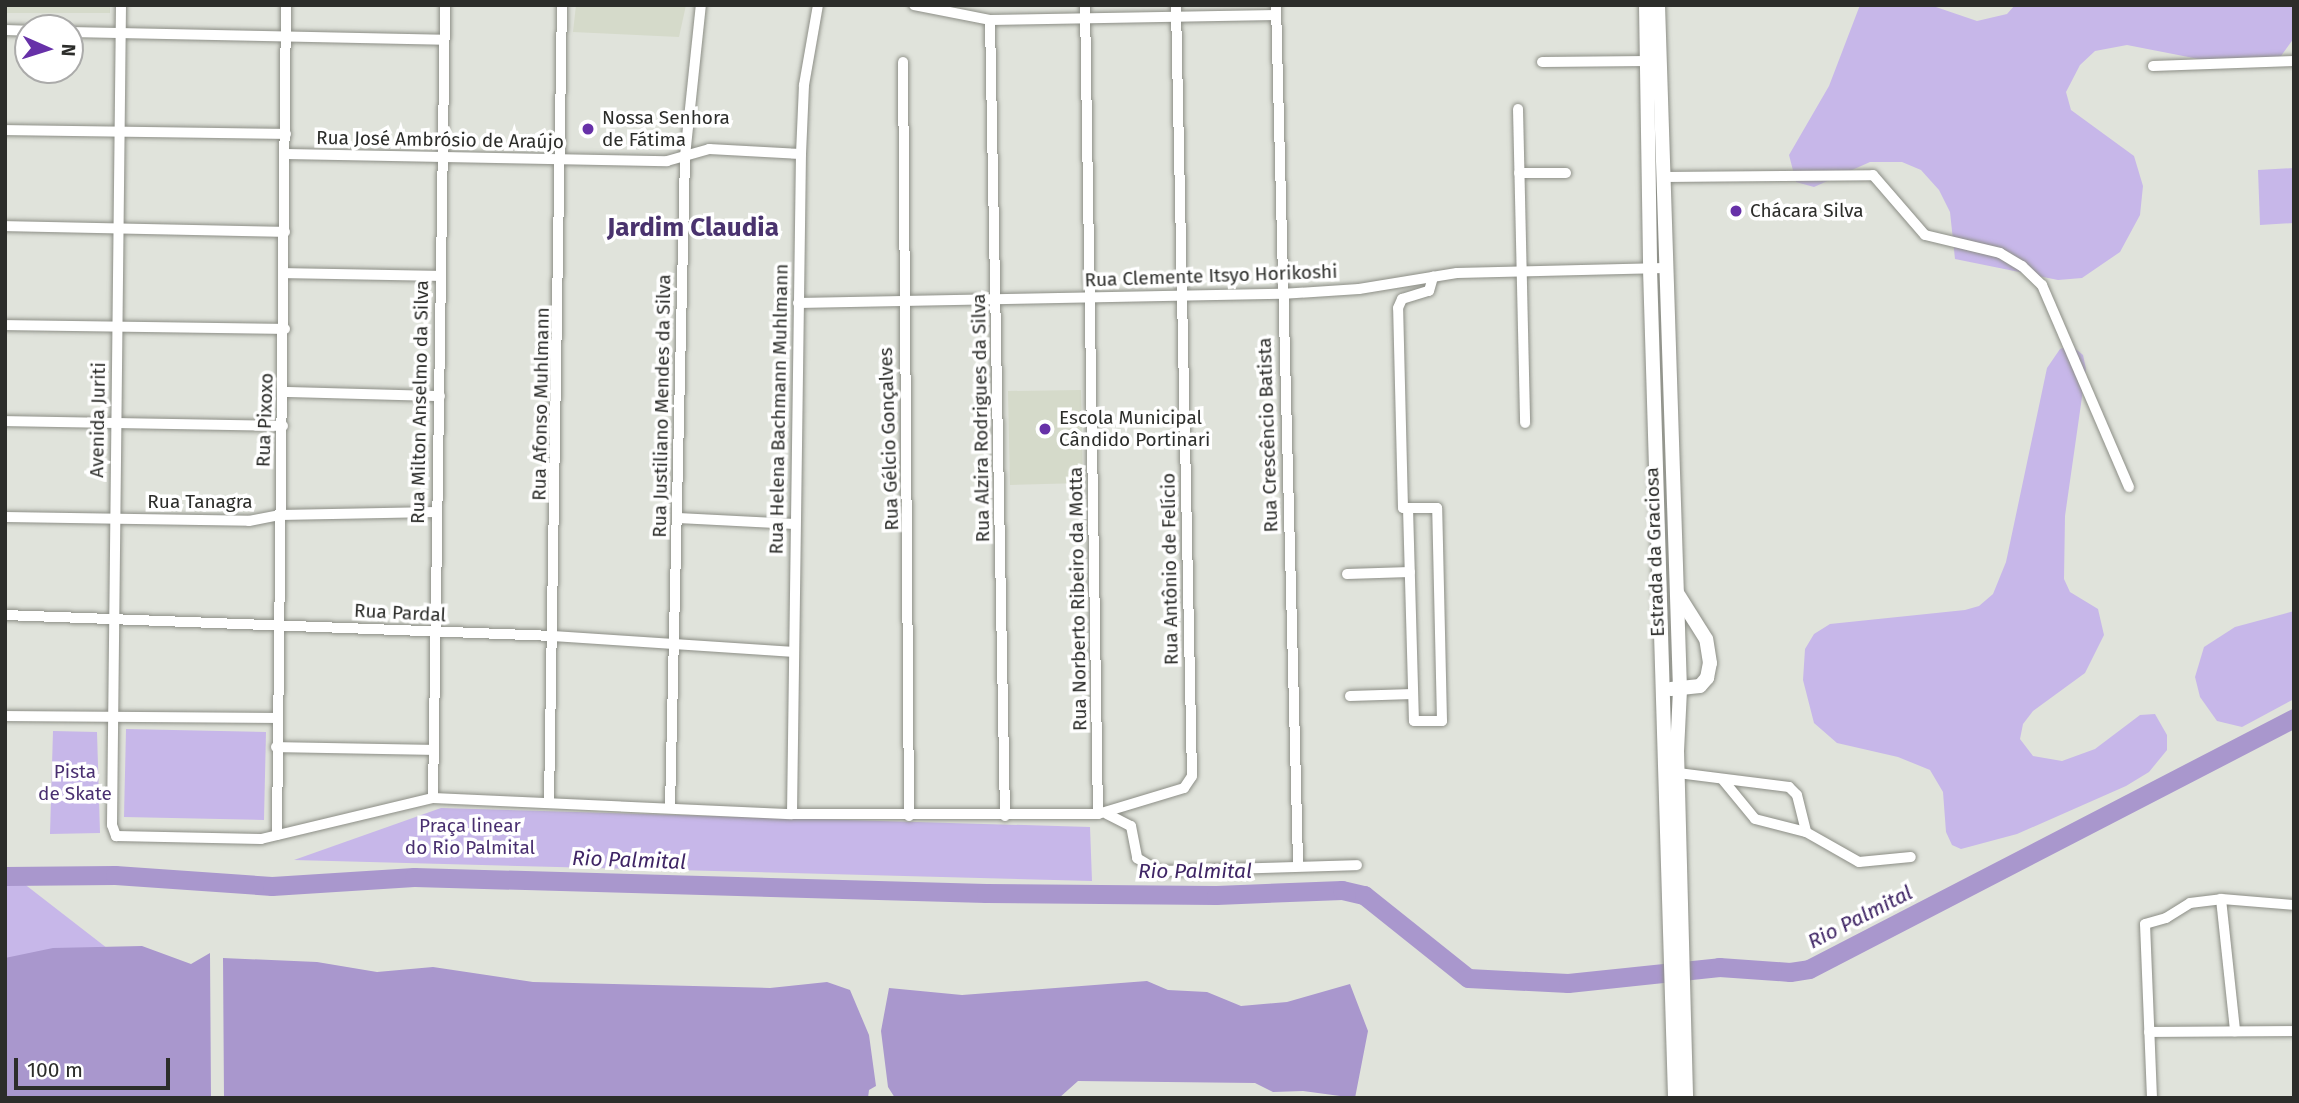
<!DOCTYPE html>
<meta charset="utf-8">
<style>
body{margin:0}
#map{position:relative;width:2299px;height:1103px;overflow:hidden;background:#e0e3db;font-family:"Fira Sans",sans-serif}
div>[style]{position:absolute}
.built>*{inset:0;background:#d5daca}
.green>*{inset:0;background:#c7b7e9}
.water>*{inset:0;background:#a997cd}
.river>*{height:19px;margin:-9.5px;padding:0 9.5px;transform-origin:9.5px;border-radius:9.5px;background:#a997cd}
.roads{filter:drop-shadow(0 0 2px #8c8e86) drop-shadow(0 0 2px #8c8e86)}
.minor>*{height:10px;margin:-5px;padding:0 5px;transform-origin:5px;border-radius:5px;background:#fff}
.major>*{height:14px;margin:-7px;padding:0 7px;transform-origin:7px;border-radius:7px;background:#fff}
.dots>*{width:19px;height:19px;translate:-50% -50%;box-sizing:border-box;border:4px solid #fff;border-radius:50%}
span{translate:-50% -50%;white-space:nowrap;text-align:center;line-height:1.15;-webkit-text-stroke:7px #fff;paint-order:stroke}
.poi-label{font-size:19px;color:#2c2d2a}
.left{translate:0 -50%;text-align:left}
.street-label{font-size:19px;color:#2c2d2a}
.park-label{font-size:19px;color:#492f70}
.water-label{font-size:21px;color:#3f2565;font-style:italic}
.district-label{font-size:26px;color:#4a336e;font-weight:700}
.frame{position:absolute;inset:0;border:7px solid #2c2d2a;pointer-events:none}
.north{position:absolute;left:14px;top:14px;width:70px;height:70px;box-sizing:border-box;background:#fff;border:2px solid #ababaa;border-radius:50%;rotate:93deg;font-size:19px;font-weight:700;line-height:28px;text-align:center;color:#2c2d2a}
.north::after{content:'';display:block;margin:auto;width:24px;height:32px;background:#6731a8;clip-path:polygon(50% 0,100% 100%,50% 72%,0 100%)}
.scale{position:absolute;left:14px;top:1058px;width:156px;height:32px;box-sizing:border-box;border:4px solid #2c2d2a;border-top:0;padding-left:9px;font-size:21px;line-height:24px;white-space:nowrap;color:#2c2d2a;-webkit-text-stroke:5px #fff;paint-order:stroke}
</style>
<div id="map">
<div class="built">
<div style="clip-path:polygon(5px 5px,110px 5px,110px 13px,5px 13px)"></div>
<div style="clip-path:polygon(576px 5px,686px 5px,679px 37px,573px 32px)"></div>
<div style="clip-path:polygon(1081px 390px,1083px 483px,1010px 485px,1008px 391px)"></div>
</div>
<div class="green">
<div style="clip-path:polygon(1860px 5px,1930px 5px,1977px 21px,2007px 14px,2015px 5px,2292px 5px,2294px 38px,2281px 56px,2268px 62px,2214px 62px,2127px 45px,2095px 51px,2080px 65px,2066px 92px,2071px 110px,2134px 156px,2143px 186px,2140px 215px,2120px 252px,2082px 278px,2058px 280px,1955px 259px,1950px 212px,1939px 190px,1921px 170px,1902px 162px,1870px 162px,1814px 187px,1796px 182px,1789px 155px,1829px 86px)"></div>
<div style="clip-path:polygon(2294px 168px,2294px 223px,2260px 225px,2258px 170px)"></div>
<div style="clip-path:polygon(2071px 345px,2083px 355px,2086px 369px,2065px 516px,2064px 579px,2070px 592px,2098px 609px,2104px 635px,2085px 673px,2033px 711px,2023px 724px,2020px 739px,2033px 756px,2062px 761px,2095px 749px,2140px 715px,2155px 714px,2167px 735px,2167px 750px,2149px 772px,2126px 786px,2017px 834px,1961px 849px,1952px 845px,1946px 832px,1943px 792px,1930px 770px,1898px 757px,1837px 743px,1814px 723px,1803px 680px,1805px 649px,1814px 634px,1830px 624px,1965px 610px,1979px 606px,1993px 594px,2006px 562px,2047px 368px,2060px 349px)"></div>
<div style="clip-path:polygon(2294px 611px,2294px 699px,2242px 727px,2217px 721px,2200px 697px,2195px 677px,2204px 647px,2235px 627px)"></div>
<div style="clip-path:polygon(126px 729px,266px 732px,264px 820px,124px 817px)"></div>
<div style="clip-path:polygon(53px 731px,97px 732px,100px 833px,50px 834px)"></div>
<div style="clip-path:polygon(441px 808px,1090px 827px,1092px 881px,294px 860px)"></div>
<div style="clip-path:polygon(5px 869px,125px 962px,5px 968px)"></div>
</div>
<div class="water">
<div style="clip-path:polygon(142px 946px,191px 964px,210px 953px,211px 1098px,5px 1098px,5px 958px,53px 948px)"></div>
<div style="clip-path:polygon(223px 958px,317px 962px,377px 972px,433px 967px,533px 982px,770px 988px,827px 982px,850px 990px,869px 1035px,876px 1086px,869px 1090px,868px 1098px,224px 1098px)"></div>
<div style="clip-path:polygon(1147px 981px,1168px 990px,1207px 992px,1241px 1006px,1287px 1002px,1350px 984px,1368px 1031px,1355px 1098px,1303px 1091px,1273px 1092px,1255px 1083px,1078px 1081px,1059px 1098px,895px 1098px,888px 1087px,881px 1031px,889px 988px,962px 995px)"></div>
</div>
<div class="river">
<div style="left:5px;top:876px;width:110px;rotate:-0.5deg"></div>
<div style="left:115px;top:875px;width:157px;rotate:4deg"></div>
<div style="left:272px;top:886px;width:142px;rotate:-3.6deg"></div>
<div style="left:414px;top:877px;width:572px;rotate:1.6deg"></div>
<div style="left:986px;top:893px;width:230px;rotate:0.5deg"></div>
<div style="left:1216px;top:895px;width:126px;rotate:-2.3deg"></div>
<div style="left:1342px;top:890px;width:23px;rotate:13deg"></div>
<div style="left:1364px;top:895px;width:133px;rotate:38.6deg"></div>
<div style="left:1468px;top:978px;width:100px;rotate:2.9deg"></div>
<div style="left:1568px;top:983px;width:152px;rotate:-6deg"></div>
<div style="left:1719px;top:967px;width:71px;rotate:4deg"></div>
<div style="left:1790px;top:972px;width:19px;rotate:-9deg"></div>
<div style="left:1809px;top:969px;width:546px;rotate:-27.36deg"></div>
</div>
<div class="roads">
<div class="minor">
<div style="left:121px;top:5px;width:820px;rotate:90.63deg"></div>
<div style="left:112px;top:825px;width:12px;rotate:70deg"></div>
<div style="left:116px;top:836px;width:145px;rotate:1.2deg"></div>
<div style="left:261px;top:839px;width:177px;rotate:-13.4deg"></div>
<div style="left:433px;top:798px;width:359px;rotate:2.6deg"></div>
<div style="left:792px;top:814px;width:306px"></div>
<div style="left:1098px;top:814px;width:90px;rotate:-16.8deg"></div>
<div style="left:1184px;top:788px;width:14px;rotate:-56deg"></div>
<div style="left:1192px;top:776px;width:771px;rotate:-91.19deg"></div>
<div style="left:914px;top:5px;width:77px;rotate:11.2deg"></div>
<div style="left:990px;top:20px;width:286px;rotate:-1deg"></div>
<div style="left:1085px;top:5px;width:809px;rotate:89.08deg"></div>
<div style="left:1276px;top:5px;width:860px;rotate:88.53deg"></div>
<div style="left:990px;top:20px;width:796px;rotate:88.92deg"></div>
<div style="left:5px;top:30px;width:23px;rotate:2deg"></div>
<div style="left:70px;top:32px;width:374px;rotate:1.2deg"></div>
<div style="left:903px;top:62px;width:754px;rotate:89.54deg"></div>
<div style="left:1542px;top:62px;width:106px;rotate:-0.5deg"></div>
<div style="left:2153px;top:66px;width:141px;rotate:-2deg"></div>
<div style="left:1518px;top:109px;width:314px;rotate:88.7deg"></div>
<div style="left:5px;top:130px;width:281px;rotate:0.8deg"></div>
<div style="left:286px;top:154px;width:381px;rotate:1.1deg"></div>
<div style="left:667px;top:161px;width:44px;rotate:-15.9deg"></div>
<div style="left:709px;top:149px;width:92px;rotate:3.1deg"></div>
<div style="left:1519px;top:173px;width:47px"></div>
<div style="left:1663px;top:177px;width:210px;rotate:-0.5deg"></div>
<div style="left:1873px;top:175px;width:79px;rotate:49.1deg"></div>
<div style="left:1925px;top:235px;width:77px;rotate:13.5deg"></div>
<div style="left:2000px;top:253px;width:26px;rotate:31deg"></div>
<div style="left:2022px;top:266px;width:28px;rotate:44deg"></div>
<div style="left:2042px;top:285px;width:220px;rotate:66.7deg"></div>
<div style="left:5px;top:226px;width:280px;rotate:1.2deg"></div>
<div style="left:284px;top:273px;width:156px;rotate:1.1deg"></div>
<div style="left:798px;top:303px;width:483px;rotate:-1.1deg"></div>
<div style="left:1281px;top:294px;width:78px;rotate:-3.7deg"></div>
<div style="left:1359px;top:289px;width:99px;rotate:-9.3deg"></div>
<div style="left:1457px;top:273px;width:208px;rotate:-1.4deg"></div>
<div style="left:5px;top:325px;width:280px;rotate:0.8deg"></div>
<div style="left:284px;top:392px;width:156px;rotate:1.5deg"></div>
<div style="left:5px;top:421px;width:278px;rotate:1deg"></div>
<div style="left:1408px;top:508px;width:213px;rotate:88.4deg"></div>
<div style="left:1414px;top:721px;width:28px"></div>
<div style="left:1442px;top:721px;width:213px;rotate:-91.3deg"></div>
<div style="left:1437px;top:508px;width:34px;rotate:180deg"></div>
<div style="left:1403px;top:508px;width:200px;rotate:-91.4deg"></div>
<div style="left:1398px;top:308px;width:10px;rotate:-66deg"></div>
<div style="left:1402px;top:299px;width:28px;rotate:-17deg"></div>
<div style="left:1429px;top:291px;width:15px;rotate:-74deg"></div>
<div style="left:5px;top:517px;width:244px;rotate:0.9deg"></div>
<div style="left:249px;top:521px;width:32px;rotate:-11deg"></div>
<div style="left:280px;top:515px;width:156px;rotate:-1.1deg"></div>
<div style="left:678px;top:518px;width:117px;rotate:2.9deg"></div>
<div style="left:1347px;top:574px;width:63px;rotate:-1.8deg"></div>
<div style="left:5px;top:615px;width:549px;rotate:2.19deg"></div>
<div style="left:554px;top:636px;width:240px;rotate:3.8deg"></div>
<div style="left:1350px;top:696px;width:63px;rotate:-1.8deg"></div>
<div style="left:5px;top:716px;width:271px;rotate:0.4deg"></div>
<div style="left:276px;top:747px;width:157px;rotate:1.1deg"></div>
<div style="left:1678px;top:773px;width:112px;rotate:7.2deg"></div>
<div style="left:1789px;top:787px;width:11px;rotate:45deg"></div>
<div style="left:1797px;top:795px;width:38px;rotate:76deg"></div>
<div style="left:1806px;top:832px;width:61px;rotate:29.5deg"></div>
<div style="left:1859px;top:862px;width:52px;rotate:-5.5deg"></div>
<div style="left:1723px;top:780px;width:50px;rotate:50.6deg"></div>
<div style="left:1755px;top:819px;width:53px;rotate:14.3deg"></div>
<div style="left:433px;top:798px;width:793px;rotate:-89.13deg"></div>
<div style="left:549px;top:803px;width:798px;rotate:-89.07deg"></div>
<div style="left:670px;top:808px;width:652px;rotate:-88.68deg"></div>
<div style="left:685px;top:156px;width:152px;rotate:-84deg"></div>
<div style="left:792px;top:814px;width:660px;rotate:-89.22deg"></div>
<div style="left:801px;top:154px;width:69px;rotate:-87.5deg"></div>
<div style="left:804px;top:85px;width:81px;rotate:-80.1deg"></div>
<div style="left:1107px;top:814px;width:27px;rotate:27deg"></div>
<div style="left:1131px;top:826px;width:33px;rotate:79deg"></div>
<div style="left:1137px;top:858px;width:26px;rotate:31deg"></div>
<div style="left:1159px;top:871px;width:198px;rotate:-1.7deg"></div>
<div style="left:277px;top:835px;width:830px;rotate:-89.38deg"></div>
<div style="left:2221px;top:899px;width:133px;rotate:83.9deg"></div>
<div style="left:2149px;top:1032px;width:145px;rotate:-0.4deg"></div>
<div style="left:2152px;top:1098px;width:174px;rotate:-92.3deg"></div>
<div style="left:2145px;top:924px;width:22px;rotate:-16deg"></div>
<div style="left:2166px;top:918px;width:28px;rotate:-32deg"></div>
<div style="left:2190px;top:903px;width:31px;rotate:-7deg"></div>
<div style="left:2221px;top:899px;width:73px;rotate:4.7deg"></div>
</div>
<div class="major">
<div style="left:1646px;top:5px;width:264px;rotate:89.1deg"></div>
<div style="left:1650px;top:269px;width:829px;rotate:88.27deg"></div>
<div style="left:1658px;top:5px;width:685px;rotate:88.16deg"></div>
<div style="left:1680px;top:690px;width:61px;rotate:92.8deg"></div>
<div style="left:1677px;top:751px;width:347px;rotate:88.5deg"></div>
<div style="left:1671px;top:689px;width:29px;rotate:-6deg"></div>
<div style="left:1700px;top:686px;width:11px;rotate:-49deg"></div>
<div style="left:1707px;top:678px;width:15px;rotate:-79deg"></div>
<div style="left:1710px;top:663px;width:24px;rotate:-99deg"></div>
<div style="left:1706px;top:639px;width:54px;rotate:-122.2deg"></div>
</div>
</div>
<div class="dots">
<div style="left:588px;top:129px;background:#6731a8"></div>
<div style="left:1736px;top:211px;background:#6731a8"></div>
<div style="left:1045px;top:429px;background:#6731a8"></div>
</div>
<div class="poi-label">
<span class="left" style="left:602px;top:129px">Nossa Senhora<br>de Fátima</span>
<span class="left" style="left:1750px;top:211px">Chácara Silva</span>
<span class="left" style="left:1059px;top:429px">Escola Municipal<br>Cândido Portinari</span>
</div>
<div class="street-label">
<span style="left:440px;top:140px;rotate:1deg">Rua José Ambrósio de Araújo</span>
<span style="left:1211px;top:276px;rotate:-2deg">Rua Clemente Itsyo Horikoshi</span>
<span style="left:420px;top:402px;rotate:-89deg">Rua Milton Anselmo da Silva</span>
<span style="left:541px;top:404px;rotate:-89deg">Rua Afonso Muhlmann</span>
<span style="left:662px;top:406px;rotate:-89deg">Rua Justiliano Mendes da Silva</span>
<span style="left:779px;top:409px;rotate:-89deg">Rua Helena Bachmann Muhlmann</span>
<span style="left:981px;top:418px;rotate:-91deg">Rua Alzira Rodrigues da Silva</span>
<span style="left:98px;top:420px;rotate:-89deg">Avenida Juriti</span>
<span style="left:265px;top:420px;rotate:-88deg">Rua Pixoxo</span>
<span style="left:1268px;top:435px;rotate:-92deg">Rua Crescêncio Batista</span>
<span style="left:889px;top:439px;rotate:-92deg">Rua Gélcio Gonçalves</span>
<span style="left:200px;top:502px">Rua Tanagra</span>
<span style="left:1655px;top:552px;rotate:-92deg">Estrada da Graciosa</span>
<span style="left:1170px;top:569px;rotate:-91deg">Rua Antônio de Felício</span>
<span style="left:1078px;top:599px;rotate:-91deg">Rua Norberto Ribeiro da Motta</span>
<span style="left:400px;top:613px;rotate:3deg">Rua Pardal</span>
</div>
<div class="park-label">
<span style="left:75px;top:783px">Pista<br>de Skate</span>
<span style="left:470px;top:837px">Praça linear<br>do Rio Palmital</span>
</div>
<div class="water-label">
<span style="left:629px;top:860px;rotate:2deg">Rio Palmital</span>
<span style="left:1195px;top:871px">Rio Palmital</span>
<span style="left:1860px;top:917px;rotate:-27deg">Rio Palmital</span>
</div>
<div class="district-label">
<span style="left:693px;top:228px">Jardim Claudia</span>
</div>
<div class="frame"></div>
<div class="north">N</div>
<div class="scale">100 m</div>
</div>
